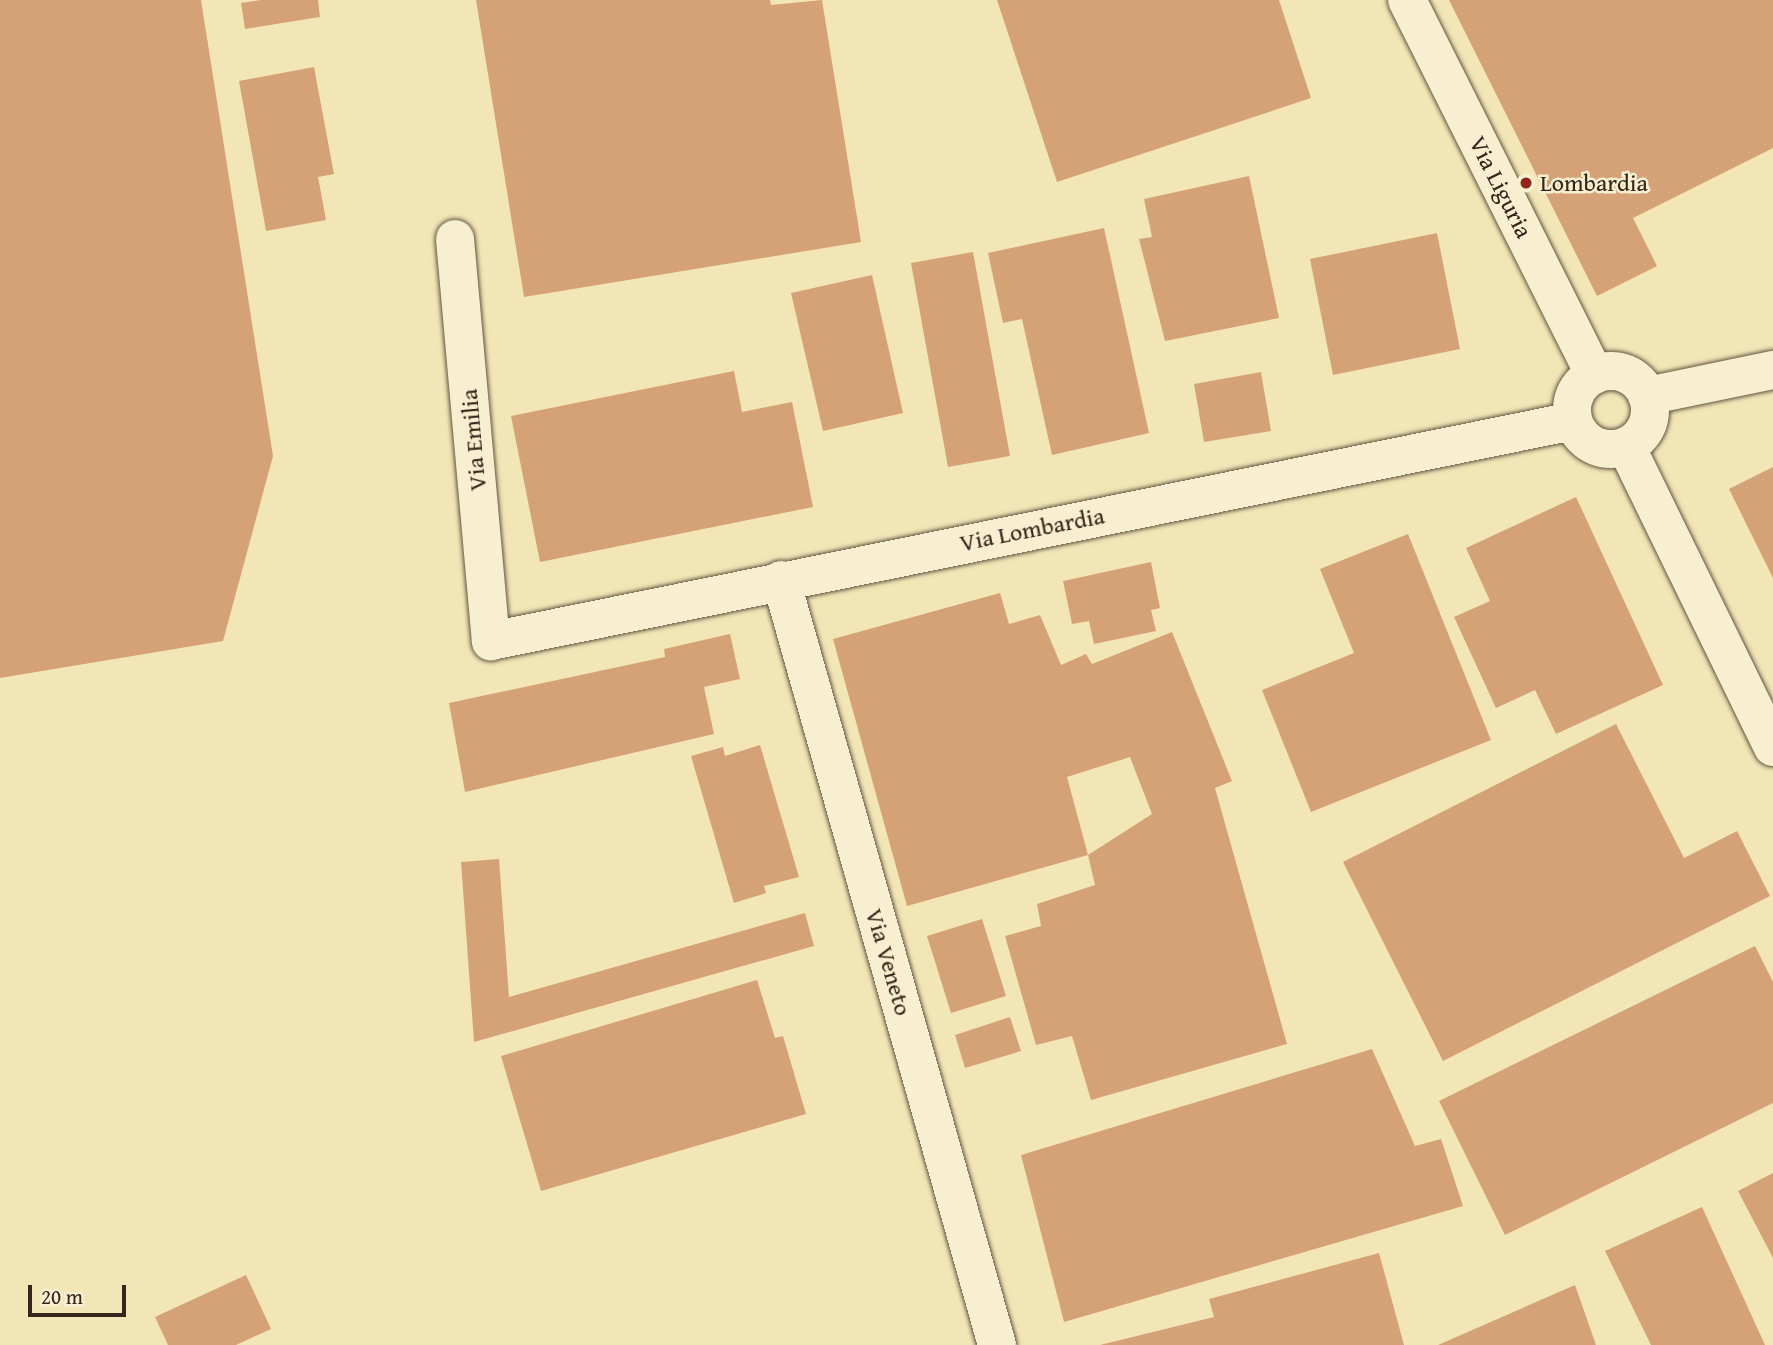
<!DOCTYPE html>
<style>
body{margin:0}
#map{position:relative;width:1773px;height:1345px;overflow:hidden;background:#f2e6b7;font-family:"Gentium Book Plus",serif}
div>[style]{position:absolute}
.building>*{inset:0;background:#d5a278}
.roads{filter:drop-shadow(0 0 2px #645642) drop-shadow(0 0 2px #645642)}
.minor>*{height:38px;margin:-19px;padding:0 19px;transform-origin:19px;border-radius:19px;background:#f7efd0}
.minor>.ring{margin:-19px;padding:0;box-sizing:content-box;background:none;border:38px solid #f7efd0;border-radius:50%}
.dots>*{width:19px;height:19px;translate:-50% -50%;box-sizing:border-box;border:4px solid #f7efd0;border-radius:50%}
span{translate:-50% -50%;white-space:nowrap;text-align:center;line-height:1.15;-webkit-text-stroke:5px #f7efd0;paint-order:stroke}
.poi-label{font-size:24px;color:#35261b}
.left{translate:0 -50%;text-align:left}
.street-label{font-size:24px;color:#35261b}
.scale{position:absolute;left:28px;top:1285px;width:98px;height:32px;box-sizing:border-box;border:4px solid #35261b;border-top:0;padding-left:9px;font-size:21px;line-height:24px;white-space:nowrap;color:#35261b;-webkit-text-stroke:5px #f7efd0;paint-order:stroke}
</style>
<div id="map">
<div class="building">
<div style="clip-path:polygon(0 0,201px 0,273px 456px,223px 641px,0 678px)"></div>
<div style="clip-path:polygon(261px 0,318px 0,320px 17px,245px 29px,241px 3px)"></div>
<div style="clip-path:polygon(476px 0,770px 0,771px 5px,822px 0,861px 242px,524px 297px)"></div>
<div style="clip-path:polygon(997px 0,1279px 0,1311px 98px,1057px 182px)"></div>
<div style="clip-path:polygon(1449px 0,1773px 0,1773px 148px,1633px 218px,1657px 266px,1597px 296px)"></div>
<div style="clip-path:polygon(314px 67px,334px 174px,318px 177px,326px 220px,266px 231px,239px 81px)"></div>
<div style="clip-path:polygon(1249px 176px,1279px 318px,1165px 341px,1139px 239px,1152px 237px,1144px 199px)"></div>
<div style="clip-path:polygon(1104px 228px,1149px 433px,1052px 455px,1022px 319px,1003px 323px,988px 253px)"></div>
<div style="clip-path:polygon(1437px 233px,1460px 349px,1333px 375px,1310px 259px)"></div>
<div style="clip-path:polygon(973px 252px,1010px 456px,948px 467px,911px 263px)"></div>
<div style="clip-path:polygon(872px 275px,903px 413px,823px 431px,791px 293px)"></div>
<div style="clip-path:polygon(734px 371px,742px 412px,792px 402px,813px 507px,540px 562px,511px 416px)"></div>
<div style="clip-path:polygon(1261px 372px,1271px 431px,1204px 442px,1194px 384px)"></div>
<div style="clip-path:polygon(1773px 467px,1773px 578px,1729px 489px)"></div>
<div style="clip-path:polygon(1576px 497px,1663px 685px,1556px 734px,1535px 690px,1496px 708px,1454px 617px,1490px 601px,1466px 548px)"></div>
<div style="clip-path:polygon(1408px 534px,1491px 740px,1311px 812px,1262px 690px,1354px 653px,1320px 569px)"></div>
<div style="clip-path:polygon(1151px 562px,1160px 608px,1151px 610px,1156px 631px,1094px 644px,1089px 621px,1072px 624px,1063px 581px)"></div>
<div style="clip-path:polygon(1000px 593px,1009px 624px,1040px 615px,1061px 665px,1086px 654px,1092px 664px,1172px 632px,1232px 781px,1215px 788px,1287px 1044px,1091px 1100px,1072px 1036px,1036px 1045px,1005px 936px,1041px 926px,1037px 904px,1095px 885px,1088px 855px,1152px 814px,1130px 757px,1067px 777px,1088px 855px,907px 906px,833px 639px)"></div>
<div style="clip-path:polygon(730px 634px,740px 679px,704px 687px,714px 734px,465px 792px,449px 703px,665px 657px,664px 649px)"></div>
<div style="clip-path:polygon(1616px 724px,1684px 858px,1737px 831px,1770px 896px,1443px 1061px,1343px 862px)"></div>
<div style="clip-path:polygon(760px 745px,799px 877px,764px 886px,766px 893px,734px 903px,691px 756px,723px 747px,725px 756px)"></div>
<div style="clip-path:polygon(499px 859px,509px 997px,805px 913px,814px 946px,474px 1042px,461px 862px)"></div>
<div style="clip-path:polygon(982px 919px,1006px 996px,951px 1013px,927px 936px)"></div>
<div style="clip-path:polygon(1755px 946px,1773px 982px,1773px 1103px,1505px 1235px,1439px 1101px)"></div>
<div style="clip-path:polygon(757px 980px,775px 1038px,783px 1036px,806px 1114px,541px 1191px,501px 1056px)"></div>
<div style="clip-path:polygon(1010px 1017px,1021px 1051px,965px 1068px,955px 1035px)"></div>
<div style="clip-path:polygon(1372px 1049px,1415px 1146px,1441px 1139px,1463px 1206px,1064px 1322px,1021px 1155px)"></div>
<div style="clip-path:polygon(1773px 1173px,1773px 1258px,1738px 1191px)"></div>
<div style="clip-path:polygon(1702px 1207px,1765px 1345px,1651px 1345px,1605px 1251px)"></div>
<div style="clip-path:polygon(1379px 1253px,1404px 1345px,1100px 1345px,1214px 1317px,1209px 1299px)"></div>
<div style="clip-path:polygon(246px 1275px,271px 1329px,236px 1345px,168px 1345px,155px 1317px)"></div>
<div style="clip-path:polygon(1575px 1285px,1596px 1345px,1438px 1345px)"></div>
</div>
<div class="roads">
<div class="minor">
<div style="left:1407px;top:0;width:419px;rotate:63.4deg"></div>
<div style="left:455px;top:239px;width:404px;rotate:84.9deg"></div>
<div style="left:491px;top:641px;width:1104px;rotate:-11.49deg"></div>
<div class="ring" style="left:1572px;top:371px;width:40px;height:40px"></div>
<div style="left:1647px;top:396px;width:129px;rotate:-11.7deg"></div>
<div style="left:1626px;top:446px;width:335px;rotate:64deg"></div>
<div style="left:781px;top:580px;width:795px;rotate:74.23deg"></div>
</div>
</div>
<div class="dots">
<div style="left:1526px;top:183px;background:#8f2418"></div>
</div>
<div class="poi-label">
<span class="left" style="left:1540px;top:183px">Lombardia</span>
</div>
<div class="street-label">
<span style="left:1501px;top:187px;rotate:63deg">Via Liguria</span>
<span style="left:473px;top:440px;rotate:-95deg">Via Emilia</span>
<span style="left:1032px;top:529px;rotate:-11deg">Via Lombardia</span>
<span style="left:889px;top:962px;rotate:74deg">Via Veneto</span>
</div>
<div class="scale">20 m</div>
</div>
